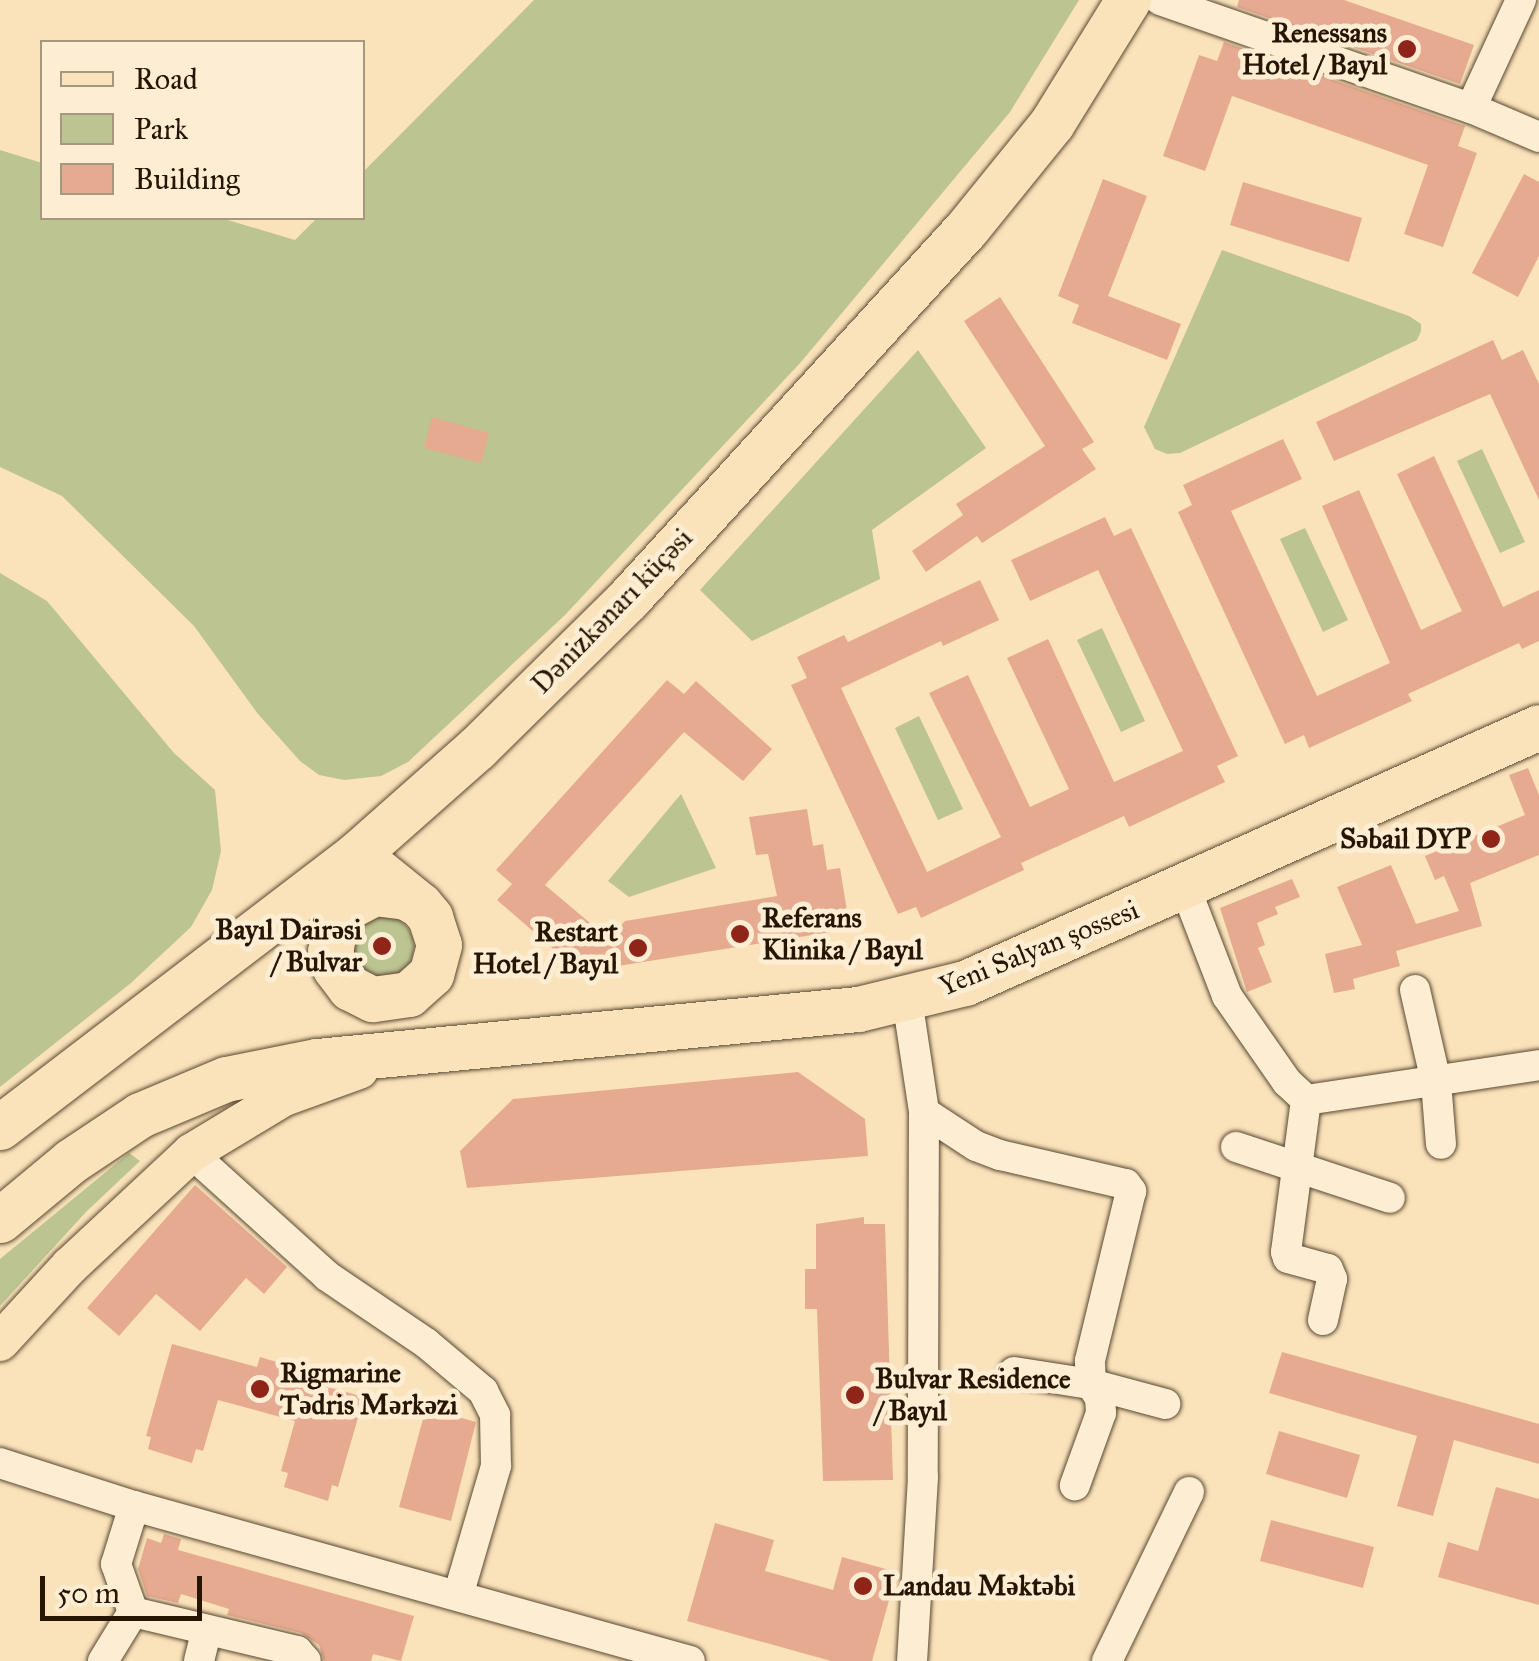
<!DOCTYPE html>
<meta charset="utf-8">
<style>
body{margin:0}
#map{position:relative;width:1539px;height:1661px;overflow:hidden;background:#fae3bb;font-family:"IM FELL Great Primer",serif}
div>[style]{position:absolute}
.green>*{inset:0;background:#bcc491}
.round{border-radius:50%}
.building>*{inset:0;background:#e6aa90}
.roads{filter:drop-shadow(0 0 2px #5a4830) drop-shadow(0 0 2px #5a4830)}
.minor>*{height:30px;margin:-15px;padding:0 15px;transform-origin:15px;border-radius:15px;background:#fcedd3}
.major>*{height:38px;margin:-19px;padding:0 19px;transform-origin:19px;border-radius:19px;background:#fae3bb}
.highway>*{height:45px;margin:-22.5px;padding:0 22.5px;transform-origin:22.5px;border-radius:22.5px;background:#fae3bb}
.dots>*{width:28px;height:28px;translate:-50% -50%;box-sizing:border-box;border:5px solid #fcedd3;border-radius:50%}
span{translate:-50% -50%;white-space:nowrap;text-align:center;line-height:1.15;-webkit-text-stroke:10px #fcedd3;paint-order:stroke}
.poi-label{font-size:28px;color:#251502;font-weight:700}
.right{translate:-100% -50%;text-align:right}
.left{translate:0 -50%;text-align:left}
.street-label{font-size:28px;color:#251502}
.legend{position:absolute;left:40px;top:40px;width:325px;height:180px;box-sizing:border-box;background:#fcedd3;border:2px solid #a6977f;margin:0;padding:12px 18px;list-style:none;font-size:30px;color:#251502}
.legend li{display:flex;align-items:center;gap:20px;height:50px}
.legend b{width:50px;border:2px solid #a6977f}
.scale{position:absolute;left:40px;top:1576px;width:162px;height:45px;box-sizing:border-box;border:5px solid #251502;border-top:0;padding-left:12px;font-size:30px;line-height:35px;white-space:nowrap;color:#251502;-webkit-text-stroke:8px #fcedd3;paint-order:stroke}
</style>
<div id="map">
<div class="green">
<div style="clip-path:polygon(534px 0,1079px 0,1010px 112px,801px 362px,565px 615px,408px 762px,381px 776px,344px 780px,319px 775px,300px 761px,258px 714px,194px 626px,62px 496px,0 467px,0 150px,42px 163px,42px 218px,221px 218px,295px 240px,317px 218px,362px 218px,363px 172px)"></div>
<div style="clip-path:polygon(1222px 250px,1409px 316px,1421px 324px,1421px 331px,1417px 340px,1180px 453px,1167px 454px,1155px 449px,1144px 427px)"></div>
<div style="clip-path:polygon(918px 350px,986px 448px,872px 530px,880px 579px,752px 641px,700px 590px)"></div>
<div style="clip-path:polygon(1482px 449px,1525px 542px,1500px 553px,1457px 461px)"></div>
<div style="clip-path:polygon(1305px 528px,1348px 620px,1323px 632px,1280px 539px)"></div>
<div style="clip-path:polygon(0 573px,47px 601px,174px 753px,215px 790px,221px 851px,212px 890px,191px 927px,131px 983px,0 1087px)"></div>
<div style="clip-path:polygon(1102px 628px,1145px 721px,1121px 732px,1077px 640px)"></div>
<div style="clip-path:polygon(919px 716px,963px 809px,938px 820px,895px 728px)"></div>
<div style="clip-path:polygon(681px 794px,716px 868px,629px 897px,608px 881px)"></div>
<div class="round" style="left:352px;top:916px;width:62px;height:62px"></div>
<div style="clip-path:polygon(129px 1153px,140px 1161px,86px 1212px,0 1306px,0 1259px)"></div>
</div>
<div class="building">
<div style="clip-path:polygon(1239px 0,1344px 0,1474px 45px,1460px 84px,1237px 7px)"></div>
<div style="clip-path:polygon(1224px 42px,1465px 126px,1458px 146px,1477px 153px,1443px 247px,1404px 234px,1428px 165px,1232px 96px,1205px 171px,1163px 156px,1199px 55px,1217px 61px)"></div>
<div style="clip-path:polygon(1524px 174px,1539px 182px,1539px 256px,1518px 297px,1472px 273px)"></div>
<div style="clip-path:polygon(1103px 179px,1147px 196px,1108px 296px,1181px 324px,1167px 360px,1072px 323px,1079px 305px,1058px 296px)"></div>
<div style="clip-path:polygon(1243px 182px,1362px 218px,1349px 262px,1230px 225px)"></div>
<div style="clip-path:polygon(1000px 297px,1094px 442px,1082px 449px,1096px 469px,982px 543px,977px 536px,926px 572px,912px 551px,963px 515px,956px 504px,1045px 446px,964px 321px)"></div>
<div style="clip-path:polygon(1493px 340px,1502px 360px,1523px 350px,1539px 384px,1539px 500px,1490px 394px,1334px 461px,1316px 422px)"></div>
<div style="clip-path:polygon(432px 417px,489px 433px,481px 463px,424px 448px)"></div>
<div style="clip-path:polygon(1283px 439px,1302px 479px,1231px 511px,1317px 696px,1390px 663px,1322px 506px,1359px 490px,1421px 630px,1462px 611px,1397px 474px,1434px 456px,1503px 607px,1539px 590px,1539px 641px,1522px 649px,1519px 643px,1408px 694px,1412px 701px,1309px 748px,1304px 735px,1285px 744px,1178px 512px,1192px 505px,1183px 485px)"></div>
<div style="clip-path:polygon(1105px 517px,1114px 536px,1131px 528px,1238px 756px,1217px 766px,1225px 782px,1129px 827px,1124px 816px,1021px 863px,1024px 870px,921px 918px,916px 907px,898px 914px,791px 685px,807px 678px,797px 657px,844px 635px,848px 642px,980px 580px,999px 620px,943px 646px,941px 641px,841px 688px,927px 872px,1001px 837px,929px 693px,968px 675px,1030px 807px,1069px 789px,1007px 658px,1048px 639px,1114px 782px,1183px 751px,1098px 570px,1030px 601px,1011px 560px)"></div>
<div style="clip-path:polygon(667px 680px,684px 694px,696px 681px,772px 749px,743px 781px,684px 732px,545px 885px,609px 939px,625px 921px,777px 896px,768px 854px,756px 855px,749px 817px,807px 809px,813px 846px,823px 844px,827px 870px,840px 868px,850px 929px,580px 972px,497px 900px,512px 884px,496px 870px)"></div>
<div style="clip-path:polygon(1528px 768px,1539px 795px,1539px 855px,1470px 883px,1482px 926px,1396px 951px,1400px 966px,1353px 979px,1355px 989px,1334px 993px,1325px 954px,1362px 945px,1337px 887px,1391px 865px,1416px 924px,1459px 911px,1444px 876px,1435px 880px,1425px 856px,1525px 815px,1509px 775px)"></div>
<div style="clip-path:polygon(1292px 879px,1300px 897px,1275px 907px,1278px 914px,1257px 923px,1265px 945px,1258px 948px,1272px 982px,1247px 992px,1220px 908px)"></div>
<div style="clip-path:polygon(798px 1072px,865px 1119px,868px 1156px,467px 1188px,460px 1151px,513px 1099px)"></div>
<div style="clip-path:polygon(195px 1185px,287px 1267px,264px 1294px,246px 1278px,200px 1331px,156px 1294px,119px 1336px,87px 1308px)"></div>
<div style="clip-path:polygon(864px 1217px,864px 1224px,885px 1224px,893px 1480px,823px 1481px,817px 1309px,805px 1309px,805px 1269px,816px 1269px,816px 1224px)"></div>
<div style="clip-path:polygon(172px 1344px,257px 1367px,260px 1357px,283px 1364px,280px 1374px,364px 1397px,338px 1487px,332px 1485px,328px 1501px,284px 1487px,288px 1473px,281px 1471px,295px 1421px,218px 1400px,203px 1451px,196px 1449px,192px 1463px,148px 1449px,151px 1437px,146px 1436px)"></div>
<div style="clip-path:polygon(1282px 1352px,1539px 1424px,1539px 1464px,1454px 1440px,1433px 1516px,1397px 1506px,1417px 1436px,1269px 1393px)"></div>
<div style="clip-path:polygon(426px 1408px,476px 1422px,451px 1521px,399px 1507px)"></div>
<div style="clip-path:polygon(1279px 1431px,1360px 1455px,1347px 1498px,1266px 1474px)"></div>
<div style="clip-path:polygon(1496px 1487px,1539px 1499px,1539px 1605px,1438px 1577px,1448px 1542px,1478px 1551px)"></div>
<div style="clip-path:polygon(1271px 1520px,1374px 1547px,1363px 1588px,1260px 1561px)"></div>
<div style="clip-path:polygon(715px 1523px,774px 1540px,765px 1571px,833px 1590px,842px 1557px,897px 1572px,872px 1661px,831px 1661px,687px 1621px)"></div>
<div style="clip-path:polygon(164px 1534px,181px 1539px,178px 1550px,414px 1616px,401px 1661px,373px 1654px,371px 1661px,324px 1661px,319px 1645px,301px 1633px,227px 1615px,229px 1609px,181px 1594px,178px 1603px,147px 1596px,138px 1569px,147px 1538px,161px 1543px)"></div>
</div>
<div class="roads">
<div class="minor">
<div style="left:1160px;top:0;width:329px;rotate:19.2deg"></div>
<div style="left:1471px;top:108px;width:74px;rotate:23.1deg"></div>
<div style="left:1471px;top:108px;width:119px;rotate:-65.2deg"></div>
<div style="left:1185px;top:887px;width:117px;rotate:68.9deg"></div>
<div style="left:1227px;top:996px;width:105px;rotate:55.1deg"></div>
<div style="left:1287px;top:1082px;width:26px;rotate:43deg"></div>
<div style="left:1306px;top:1100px;width:236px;rotate:-8.5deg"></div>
<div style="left:1415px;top:990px;width:94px;rotate:77.1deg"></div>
<div style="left:1436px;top:1082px;width:62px;rotate:85.4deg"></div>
<div style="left:907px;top:999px;width:114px;rotate:81.4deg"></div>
<div style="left:924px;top:1112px;width:365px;rotate:90.2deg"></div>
<div style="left:923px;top:1477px;width:184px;rotate:93.4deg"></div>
<div style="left:1306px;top:1100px;width:153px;rotate:97.5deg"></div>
<div style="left:1286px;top:1252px;width:6px;rotate:72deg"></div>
<div style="left:1288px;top:1258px;width:41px;rotate:15.4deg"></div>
<div style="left:1328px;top:1269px;width:11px;rotate:68deg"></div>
<div style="left:1332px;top:1279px;width:42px;rotate:102.4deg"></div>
<div style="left:924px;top:1112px;width:62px;rotate:33.2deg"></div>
<div style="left:976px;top:1146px;width:26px;rotate:21deg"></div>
<div style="left:1000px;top:1155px;width:129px;rotate:13deg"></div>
<div style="left:1126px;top:1184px;width:9px;rotate:54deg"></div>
<div style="left:1131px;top:1191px;width:175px;rotate:103.6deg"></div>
<div style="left:1090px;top:1361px;width:23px;rotate:88deg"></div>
<div style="left:1091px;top:1384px;width:17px;rotate:57deg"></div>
<div style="left:1100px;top:1398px;width:15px;rotate:86deg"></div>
<div style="left:1101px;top:1413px;width:77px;rotate:109.9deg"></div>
<div style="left:1236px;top:1147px;width:162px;rotate:18.3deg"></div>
<div style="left:191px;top:1153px;width:183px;rotate:42.1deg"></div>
<div style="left:327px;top:1276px;width:120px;rotate:34.1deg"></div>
<div style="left:426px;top:1343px;width:75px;rotate:40.1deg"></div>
<div style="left:483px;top:1391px;width:27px;rotate:63deg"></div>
<div style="left:495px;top:1415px;width:51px;rotate:88.9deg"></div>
<div style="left:496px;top:1466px;width:135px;rotate:106.3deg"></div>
<div style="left:1014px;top:1372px;width:78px;rotate:8.9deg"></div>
<div style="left:1091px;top:1384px;width:77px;rotate:15.1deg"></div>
<div style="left:0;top:1463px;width:141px;rotate:17.8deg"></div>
<div style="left:134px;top:1506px;width:577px;rotate:15.58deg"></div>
<div style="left:134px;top:1506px;width:61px;rotate:107.2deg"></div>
<div style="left:116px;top:1564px;width:51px;rotate:70.5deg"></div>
<div style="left:133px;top:1612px;width:169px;rotate:13.4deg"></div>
<div style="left:297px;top:1651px;width:13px;rotate:48deg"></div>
<div style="left:103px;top:1661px;width:57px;rotate:-58.5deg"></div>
<div style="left:199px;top:1661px;width:32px;rotate:-76deg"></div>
<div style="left:1107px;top:1661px;width:188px;rotate:-64.1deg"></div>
</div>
<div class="major">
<div style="left:0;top:1342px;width:103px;rotate:-47.4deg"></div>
<div style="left:70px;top:1266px;width:166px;rotate:-43deg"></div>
<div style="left:191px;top:1153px;width:109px;rotate:-31.1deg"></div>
<div style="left:284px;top:1097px;width:80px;rotate:-19.8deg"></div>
</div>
<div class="highway">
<div style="left:357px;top:854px;width:81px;rotate:39deg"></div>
<div style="left:420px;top:905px;width:16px;rotate:50deg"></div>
<div style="left:430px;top:917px;width:29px;rotate:72deg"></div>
<div style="left:439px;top:945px;width:30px;rotate:105deg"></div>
<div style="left:431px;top:974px;width:30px;rotate:138deg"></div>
<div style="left:409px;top:994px;width:37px;rotate:172deg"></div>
<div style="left:372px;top:999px;width:25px;rotate:-153deg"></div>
<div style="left:350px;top:988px;width:25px;rotate:-127deg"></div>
<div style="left:335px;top:968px;width:17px;rotate:-107deg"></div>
<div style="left:330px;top:952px;width:32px;rotate:-79deg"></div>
<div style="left:336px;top:921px;width:16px;rotate:-52deg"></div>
<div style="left:346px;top:908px;width:32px;rotate:-28deg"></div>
<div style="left:374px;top:893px;width:32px;rotate:7deg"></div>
<div style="left:406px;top:897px;width:16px;rotate:30deg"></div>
<div style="left:0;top:1127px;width:449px;rotate:-37.4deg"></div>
<div style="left:357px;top:854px;width:160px;rotate:-41.5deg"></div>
<div style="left:477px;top:748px;width:212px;rotate:-44.6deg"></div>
<div style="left:628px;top:599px;width:503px;rotate:-47.58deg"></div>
<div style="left:967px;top:228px;width:135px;rotate:-51deg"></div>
<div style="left:1052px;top:123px;width:145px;rotate:-58.3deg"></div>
<div style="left:0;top:1220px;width:92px;rotate:-39.7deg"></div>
<div style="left:71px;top:1161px;width:83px;rotate:-33.7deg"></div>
<div style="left:140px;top:1115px;width:93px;rotate:-22.7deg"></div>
<div style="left:226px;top:1079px;width:93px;rotate:-11.2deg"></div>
<div style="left:317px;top:1061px;width:543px;rotate:-5.49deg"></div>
<div style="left:858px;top:1009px;width:110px;rotate:-13.7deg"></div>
<div style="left:965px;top:983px;width:628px;rotate:-24.04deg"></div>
</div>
</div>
<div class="dots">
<div style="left:1407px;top:49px;background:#8f2418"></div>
<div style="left:1491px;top:839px;background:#8f2418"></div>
<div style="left:740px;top:934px;background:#8f2418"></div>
<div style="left:382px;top:946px;background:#8f2418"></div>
<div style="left:638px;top:948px;background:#8f2418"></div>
<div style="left:260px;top:1389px;background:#8f2418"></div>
<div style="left:855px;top:1395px;background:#8f2418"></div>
<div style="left:863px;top:1586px;background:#8f2418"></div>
</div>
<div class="poi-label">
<span class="right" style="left:1387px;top:49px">Renessans<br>Hotel / Bayıl</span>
<span class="right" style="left:1471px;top:839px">Səbail DYP</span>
<span class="left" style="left:762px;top:934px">Referans<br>Klinika / Bayıl</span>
<span class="right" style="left:362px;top:946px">Bayıl Dairəsi<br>/ Bulvar</span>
<span class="right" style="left:618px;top:948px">Restart<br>Hotel / Bayıl</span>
<span class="left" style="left:280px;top:1389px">Rigmarine<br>Tədris Mərkəzi</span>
<span class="left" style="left:875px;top:1395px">Bulvar Residence<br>/ Bayıl</span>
<span class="left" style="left:883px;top:1586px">Landau Məktəbi</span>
</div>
<div class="street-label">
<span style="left:612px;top:611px;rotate:-46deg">Dənizkənarı küçəsi</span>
<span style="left:1039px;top:948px;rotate:-22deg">Yeni Salyan şossesi</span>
</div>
<ul class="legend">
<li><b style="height:12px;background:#fae3bb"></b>Road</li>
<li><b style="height:28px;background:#bcc491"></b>Park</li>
<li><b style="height:28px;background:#e6aa90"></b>Building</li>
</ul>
<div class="scale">50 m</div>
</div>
